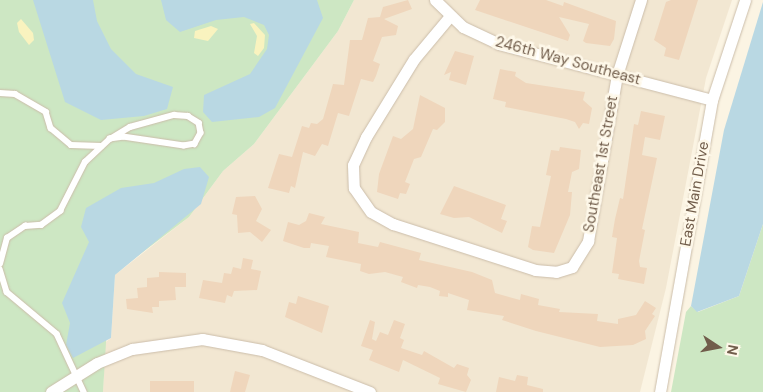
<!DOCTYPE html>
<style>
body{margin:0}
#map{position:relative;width:763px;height:392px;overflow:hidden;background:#fbf4e3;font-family:"DM Sans",sans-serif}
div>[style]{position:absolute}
.residential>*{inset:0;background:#f2e7d2}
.green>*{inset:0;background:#cde7c3}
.sand>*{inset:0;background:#f9f3bf}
.water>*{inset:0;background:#b9d8e3}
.building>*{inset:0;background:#efd6bc}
.roads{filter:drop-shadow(0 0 1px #cbbdaa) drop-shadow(0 0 1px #cbbdaa)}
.service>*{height:5.5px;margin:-2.75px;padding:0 2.75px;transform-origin:2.75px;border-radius:2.75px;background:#fff}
.minor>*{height:11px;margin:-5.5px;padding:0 5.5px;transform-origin:5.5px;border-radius:5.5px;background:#fff}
span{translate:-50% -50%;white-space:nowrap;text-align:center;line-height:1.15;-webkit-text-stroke:5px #fef8e9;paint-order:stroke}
.street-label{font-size:15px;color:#715d4b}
.north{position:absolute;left:693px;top:322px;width:50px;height:50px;-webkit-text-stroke:4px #fef8e9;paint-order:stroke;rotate:101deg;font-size:14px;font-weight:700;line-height:20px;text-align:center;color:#715d4b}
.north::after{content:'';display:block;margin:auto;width:18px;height:22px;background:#715d4b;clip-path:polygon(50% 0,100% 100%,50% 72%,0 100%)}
</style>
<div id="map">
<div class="residential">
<div style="clip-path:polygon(354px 0,732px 0,706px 78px,666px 288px,640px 392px,103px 392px,104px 373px,39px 392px,111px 338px,115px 275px,189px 217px,223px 171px,254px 144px,338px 31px)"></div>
</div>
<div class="green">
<div style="clip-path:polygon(0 0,354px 0,338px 31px,254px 144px,223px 171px,189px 217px,110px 277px,103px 392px,0 392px)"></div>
<div style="clip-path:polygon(763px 224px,763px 392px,671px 392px,686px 312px,691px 306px,698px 312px,739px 296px)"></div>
</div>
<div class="sand">
<div style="clip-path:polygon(21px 19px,33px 33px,34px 40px,29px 45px,19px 32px,17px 23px)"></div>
<div style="clip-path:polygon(254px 23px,265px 35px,264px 48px,258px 56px,254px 53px,257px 36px,250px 24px)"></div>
<div style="clip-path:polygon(211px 26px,218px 29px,208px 41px,194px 38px,195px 31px)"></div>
</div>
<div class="water">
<div style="clip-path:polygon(33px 0,93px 0,97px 21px,111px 49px,136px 74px,173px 87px,167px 109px,144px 116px,101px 120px,65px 102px)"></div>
<div style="clip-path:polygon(161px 0,317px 0,323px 18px,275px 108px,259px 117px,212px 122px,203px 112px,204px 95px,250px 74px,267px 49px,269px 35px,264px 25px,244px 17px,216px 20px,180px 32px,166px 20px)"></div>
<div style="clip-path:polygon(763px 2px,763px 224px,739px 296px,697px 312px,691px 306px,724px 130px)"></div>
<div style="clip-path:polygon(200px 167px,209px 177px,201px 204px,115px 275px,111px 338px,73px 358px,66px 345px,70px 323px,62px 303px,89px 242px,81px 227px,86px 208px,121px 188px,154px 183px,184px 169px)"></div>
</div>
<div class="building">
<div style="clip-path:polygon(408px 0,412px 9px,384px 19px,398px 26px,396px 35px,382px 37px,373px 61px,380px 64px,376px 76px,373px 82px,361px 79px,349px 116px,338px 113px,328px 146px,322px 144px,315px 156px,303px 152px,295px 188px,291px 186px,289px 193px,268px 188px,279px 154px,292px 157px,302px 126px,309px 128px,311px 123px,317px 124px,323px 119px,333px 84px,344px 85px,350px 40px,362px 40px,368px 18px,380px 17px,383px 7px)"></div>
<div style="clip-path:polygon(480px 0,546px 0,563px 6px,564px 2px,616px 21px,614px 39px,610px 46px,586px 43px,583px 41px,589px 24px,559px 17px,570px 35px,568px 41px,475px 10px)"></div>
<div style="clip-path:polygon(671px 0,698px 0,679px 60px,664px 56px,666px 48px,654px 40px,666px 2px)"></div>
<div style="clip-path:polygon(455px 51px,474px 56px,466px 85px,449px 80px,451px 72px,444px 75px)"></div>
<div style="clip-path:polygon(500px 69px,516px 72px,515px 76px,526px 83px,585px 92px,583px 100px,592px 108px,589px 124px,583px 123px,579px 129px,575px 122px,566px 119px,505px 107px,506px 102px,493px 99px)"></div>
<div style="clip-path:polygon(420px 95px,445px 108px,445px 122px,437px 130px,433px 129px,421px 157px,414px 159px,405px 182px,410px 184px,406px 194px,400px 193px,398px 199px,377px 192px,379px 174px,393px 136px,401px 139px,413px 129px)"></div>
<div style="clip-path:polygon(641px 111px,665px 116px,660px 140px,645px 137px,642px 155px,657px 158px,642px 229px,645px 230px,639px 261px,640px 267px,647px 268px,644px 284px,618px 279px,619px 274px,612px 273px,617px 238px,612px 237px,615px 219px,620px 198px,623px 199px,634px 124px,638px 125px)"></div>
<div style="clip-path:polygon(560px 147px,581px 150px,579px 169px,572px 172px,568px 192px,572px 192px,570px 215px,554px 253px,533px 250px,528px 247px,532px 226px,540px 227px,551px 176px,546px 175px,551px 150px,559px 151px)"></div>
<div style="clip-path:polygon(454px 186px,506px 205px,501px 219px,507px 221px,502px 233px,469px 217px,454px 218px,440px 214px)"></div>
<div style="clip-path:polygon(255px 196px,262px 209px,256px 221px,271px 230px,262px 242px,250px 232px,238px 233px,237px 215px,232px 214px,236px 197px)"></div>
<div style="clip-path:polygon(309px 213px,325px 217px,321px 224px,359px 232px,358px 243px,378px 247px,380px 242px,421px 253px,419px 260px,472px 272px,492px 280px,495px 293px,520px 300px,521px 294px,539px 299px,538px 305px,560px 309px,559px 312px,598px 314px,597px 321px,618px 324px,618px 319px,636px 315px,645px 301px,656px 308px,652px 314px,655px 316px,645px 331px,646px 339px,633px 345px,600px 347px,536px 331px,502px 320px,504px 316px,467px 310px,469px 300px,448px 293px,448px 297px,439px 296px,440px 291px,430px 287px,418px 285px,417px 288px,401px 282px,403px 277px,385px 272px,369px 274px,360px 271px,361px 264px,326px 257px,329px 246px,311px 243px,310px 248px,304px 248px,283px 241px,288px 222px,299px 225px,306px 221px)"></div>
<div style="clip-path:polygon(243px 258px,253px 260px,251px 269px,261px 271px,257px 290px,234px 291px,232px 297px,227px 295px,225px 303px,199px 298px,203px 280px,222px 283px,224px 273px,231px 274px,233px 267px,241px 269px)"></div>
<div style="clip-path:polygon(159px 272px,186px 273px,186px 287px,175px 287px,176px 300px,159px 301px,159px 307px,152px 307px,153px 313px,127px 309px,126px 299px,138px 298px,137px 288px,147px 287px,147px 278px,159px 277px)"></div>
<div style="clip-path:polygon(298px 296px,329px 306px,322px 333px,285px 317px,289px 302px,296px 304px)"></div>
<div style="clip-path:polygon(370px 320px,375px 322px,372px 339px,376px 341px,380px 332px,388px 335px,394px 320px,405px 324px,400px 338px,404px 340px,401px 348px,422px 355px,424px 351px,454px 368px,457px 364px,469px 368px,467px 375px,471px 380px,466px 392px,438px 384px,440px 378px,403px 360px,399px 372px,369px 360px,373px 350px,361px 346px)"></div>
<div style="clip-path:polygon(235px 371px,250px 375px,245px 392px,230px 392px)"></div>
<div style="clip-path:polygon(517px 375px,528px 377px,527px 385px,543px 389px,543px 392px,496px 392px,499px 377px,515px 381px)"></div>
<div style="clip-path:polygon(150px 381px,194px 381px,194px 392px,150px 392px)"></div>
</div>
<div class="roads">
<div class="service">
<div style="left:0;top:93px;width:15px;rotate:4deg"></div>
<div style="left:15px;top:94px;width:36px;rotate:30deg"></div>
<div style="left:46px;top:112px;width:17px;rotate:73deg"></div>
<div style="left:51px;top:128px;width:26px;rotate:40deg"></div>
<div style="left:71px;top:145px;width:30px;rotate:2deg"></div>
<div style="left:0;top:264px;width:27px;rotate:-75deg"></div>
<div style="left:7px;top:238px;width:22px;rotate:-34deg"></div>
<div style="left:25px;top:226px;width:16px;rotate:-4deg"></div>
<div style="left:41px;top:225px;width:24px;rotate:-36deg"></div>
<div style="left:60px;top:211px;width:55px;rotate:-63deg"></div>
<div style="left:85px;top:162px;width:34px;rotate:-43deg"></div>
<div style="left:110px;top:139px;width:23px;rotate:-31deg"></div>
<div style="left:130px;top:127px;width:46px;rotate:-15.3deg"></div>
<div style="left:174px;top:115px;width:14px;rotate:4deg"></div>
<div style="left:188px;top:116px;width:13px;rotate:32deg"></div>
<div style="left:199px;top:123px;width:10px;rotate:79deg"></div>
<div style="left:201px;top:133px;width:13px;rotate:119deg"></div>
<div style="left:195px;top:144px;width:11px;rotate:170deg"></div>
<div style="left:184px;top:146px;width:61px;rotate:-171.5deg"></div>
<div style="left:124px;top:137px;width:14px;rotate:172deg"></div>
<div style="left:0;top:269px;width:24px;rotate:73deg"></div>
<div style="left:7px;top:292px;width:65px;rotate:40deg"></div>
<div style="left:57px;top:334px;width:64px;rotate:65deg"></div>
</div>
<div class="minor">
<div style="left:435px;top:0;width:39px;rotate:44deg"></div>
<div style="left:463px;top:27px;width:40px;rotate:25deg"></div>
<div style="left:499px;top:44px;width:220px;rotate:14.7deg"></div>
<div style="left:450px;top:16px;width:56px;rotate:129.9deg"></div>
<div style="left:414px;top:59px;width:92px;rotate:121.6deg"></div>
<div style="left:366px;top:137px;width:31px;rotate:115deg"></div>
<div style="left:353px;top:165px;width:23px;rotate:88deg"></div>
<div style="left:354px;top:188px;width:29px;rotate:55deg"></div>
<div style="left:371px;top:212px;width:25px;rotate:29deg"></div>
<div style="left:393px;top:224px;width:149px;rotate:17.9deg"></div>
<div style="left:535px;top:270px;width:21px;rotate:5deg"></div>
<div style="left:556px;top:272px;width:17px;rotate:-17deg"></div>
<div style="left:572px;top:267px;width:31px;rotate:-58deg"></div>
<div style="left:588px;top:241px;width:169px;rotate:-80.1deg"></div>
<div style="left:617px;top:75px;width:79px;rotate:-72.3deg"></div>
<div style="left:51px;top:392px;width:54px;rotate:-32.2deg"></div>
<div style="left:97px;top:363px;width:38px;rotate:-22deg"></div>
<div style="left:132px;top:349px;width:71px;rotate:-8.1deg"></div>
<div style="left:202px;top:339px;width:61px;rotate:10.4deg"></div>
<div style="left:262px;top:350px;width:116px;rotate:21.3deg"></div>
<div style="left:660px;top:392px;width:297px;rotate:-79.9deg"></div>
<div style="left:712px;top:100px;width:105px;rotate:-71.7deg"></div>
</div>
</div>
<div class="street-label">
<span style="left:568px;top:61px;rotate:15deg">246th Way Southeast</span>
<span style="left:601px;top:164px;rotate:-80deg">Southeast 1st Street</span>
<span style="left:695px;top:194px;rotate:-80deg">East Main Drive</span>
</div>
<div class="north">N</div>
</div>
